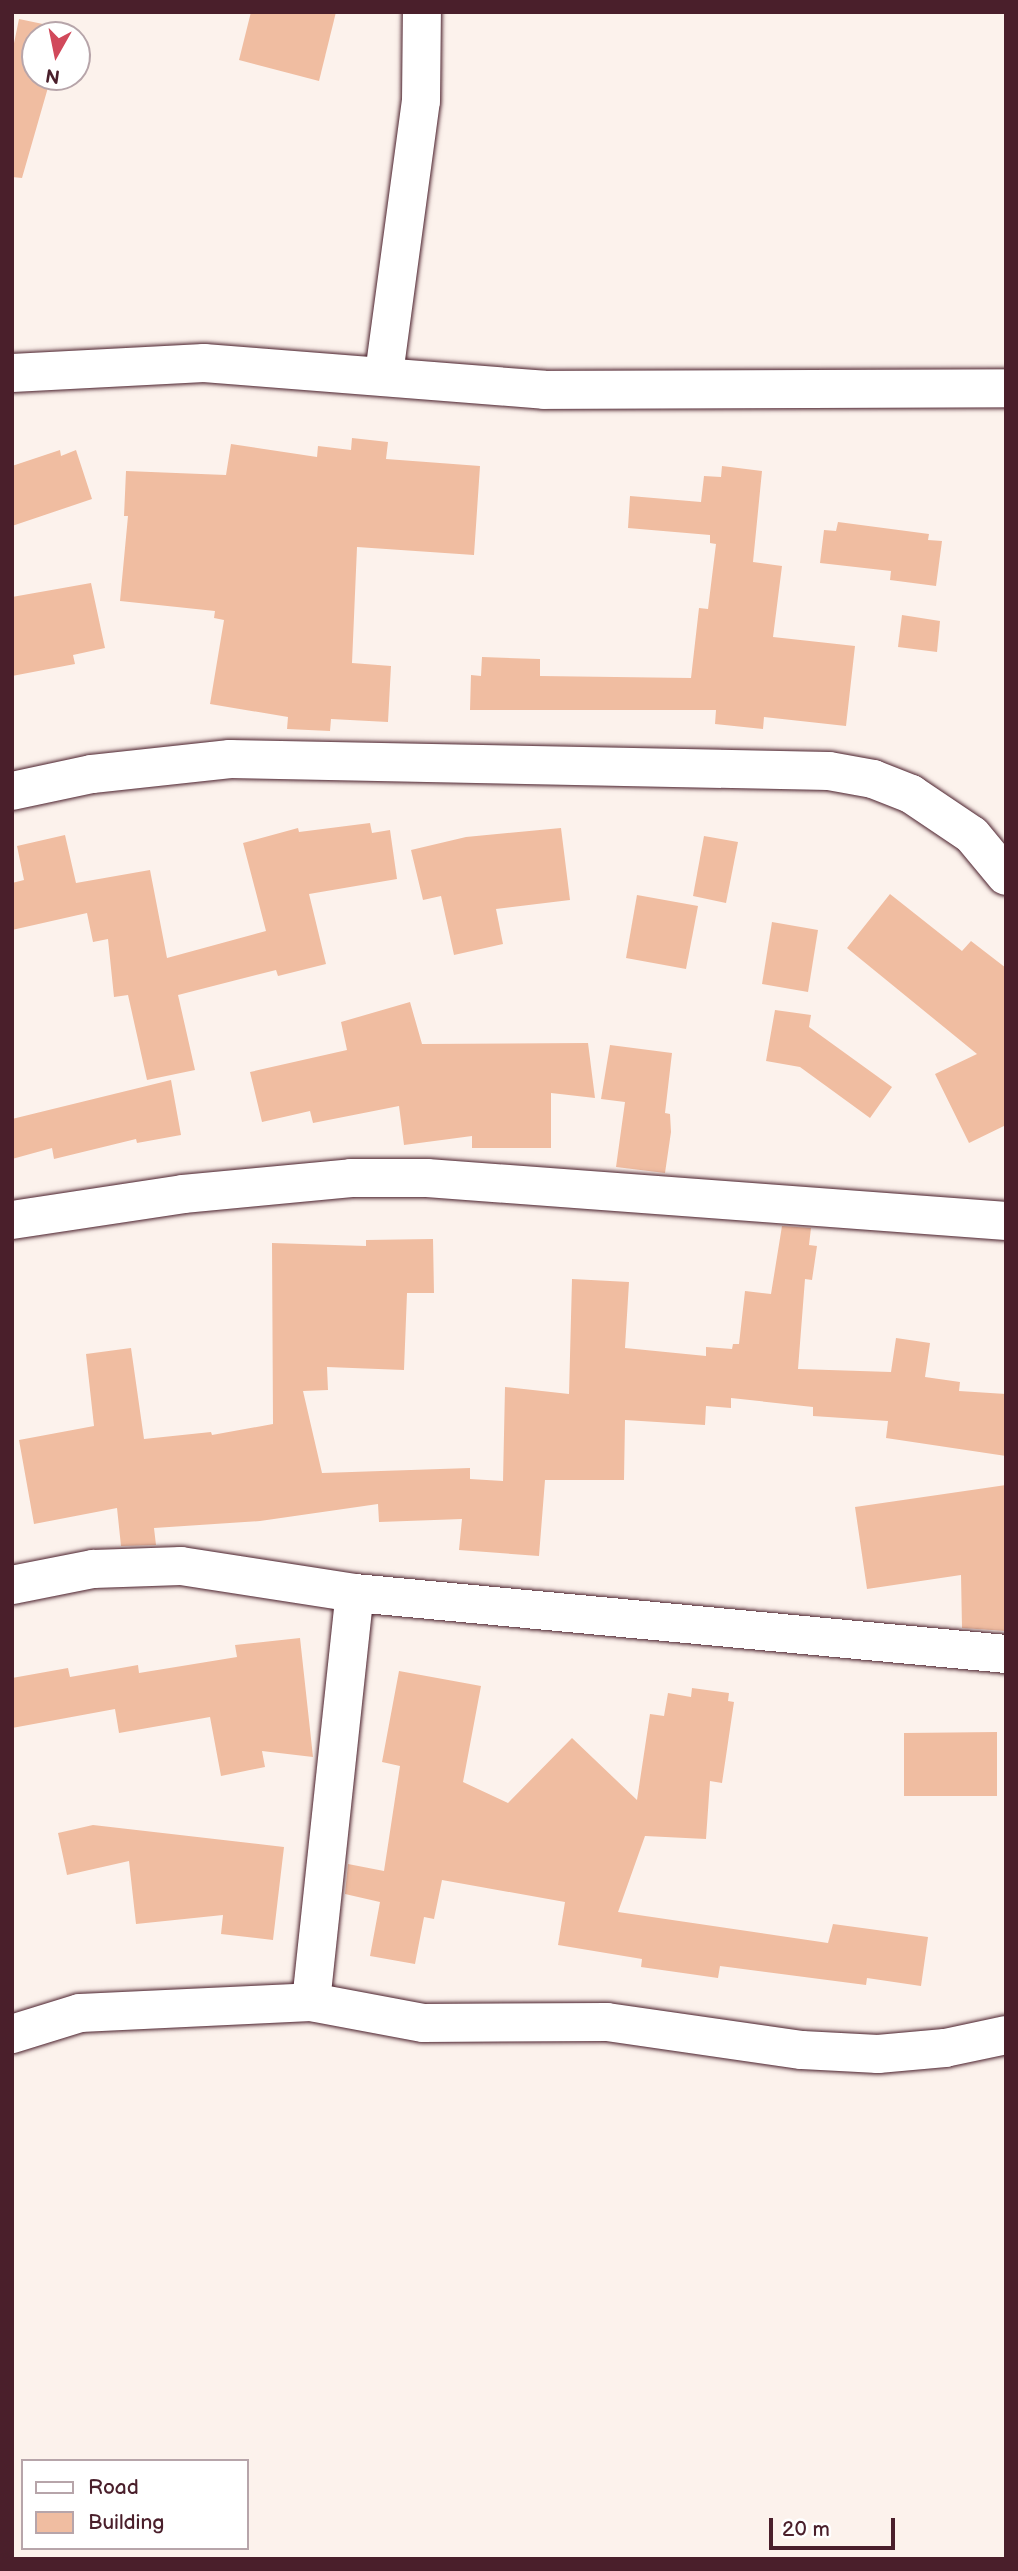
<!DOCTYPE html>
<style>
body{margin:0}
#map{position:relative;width:1018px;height:2571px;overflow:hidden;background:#fcf2ec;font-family:"Balsamiq Sans",sans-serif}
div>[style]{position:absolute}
.building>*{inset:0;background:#f0bda1}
.roads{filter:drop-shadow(0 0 2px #4a1f2b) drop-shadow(0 0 2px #4a1f2b)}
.street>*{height:38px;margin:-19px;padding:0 19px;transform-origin:19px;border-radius:19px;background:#fff}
span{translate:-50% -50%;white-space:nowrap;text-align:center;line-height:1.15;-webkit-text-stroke:5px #fff;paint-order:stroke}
.frame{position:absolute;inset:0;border:14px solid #4a1f2b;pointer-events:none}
.legend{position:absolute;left:21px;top:2459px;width:228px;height:91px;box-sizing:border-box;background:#fff;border:2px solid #b7a5aa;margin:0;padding:9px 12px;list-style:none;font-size:21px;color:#4a1f2b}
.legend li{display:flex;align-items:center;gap:14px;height:35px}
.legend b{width:35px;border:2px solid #b7a5aa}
.north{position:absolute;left:21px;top:21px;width:70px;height:70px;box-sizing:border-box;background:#fff;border:2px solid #b7a5aa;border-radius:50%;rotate:189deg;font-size:19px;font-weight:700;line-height:28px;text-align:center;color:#4a1f2b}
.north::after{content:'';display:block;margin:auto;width:24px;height:32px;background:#d1495b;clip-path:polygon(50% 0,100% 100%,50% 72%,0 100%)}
.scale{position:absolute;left:769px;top:2518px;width:126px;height:32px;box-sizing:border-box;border:4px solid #4a1f2b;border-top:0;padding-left:9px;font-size:21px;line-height:24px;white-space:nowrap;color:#4a1f2b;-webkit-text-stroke:5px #fff;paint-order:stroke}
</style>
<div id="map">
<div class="building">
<div style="clip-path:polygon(251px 12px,336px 12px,319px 81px,239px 60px)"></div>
<div style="clip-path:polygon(19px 19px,62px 28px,61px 35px,35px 35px,35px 77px,51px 77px,22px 178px,12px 177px,12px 53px)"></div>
<div style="clip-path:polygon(352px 438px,388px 442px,386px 459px,480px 466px,474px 555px,357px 547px,352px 663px,391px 666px,388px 722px,331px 719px,330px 731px,287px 729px,288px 717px,210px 704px,224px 620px,214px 618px,215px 611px,120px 601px,128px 516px,124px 516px,126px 471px,226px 475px,231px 444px,317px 457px,318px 446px,351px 450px)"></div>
<div style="clip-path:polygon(60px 450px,61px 456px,76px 450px,92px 499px,12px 526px,12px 466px)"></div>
<div style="clip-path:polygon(722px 466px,762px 471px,753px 562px,782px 566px,773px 637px,855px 646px,846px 726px,764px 717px,763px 729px,715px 724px,716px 710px,470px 710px,471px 675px,481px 676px,482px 657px,540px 659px,540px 676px,691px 678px,699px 608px,708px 609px,716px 544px,710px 543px,710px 535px,628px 528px,630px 496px,701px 502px,704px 476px,721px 477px)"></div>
<div style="clip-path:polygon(838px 522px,929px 534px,928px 540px,942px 541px,936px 586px,890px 580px,891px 571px,820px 563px,824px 530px,836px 531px)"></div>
<div style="clip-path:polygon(91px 583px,105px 648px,73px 655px,75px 664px,12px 676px,12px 597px)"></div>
<div style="clip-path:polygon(902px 615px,940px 621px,937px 652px,898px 647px)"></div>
<div style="clip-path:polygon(370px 823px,372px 833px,390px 830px,397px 879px,309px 894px,326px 964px,278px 976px,276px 970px,178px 995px,195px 1070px,147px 1080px,128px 995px,114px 997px,108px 939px,93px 942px,87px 913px,12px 930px,12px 883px,24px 880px,17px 846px,65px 835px,76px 883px,150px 870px,167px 958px,266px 931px,243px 843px,298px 828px,299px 832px)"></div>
<div style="clip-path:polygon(561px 828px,570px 900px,496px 909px,503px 944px,454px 955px,441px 896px,423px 900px,411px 850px,466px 837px)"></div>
<div style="clip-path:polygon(704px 836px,738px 842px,726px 903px,693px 896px)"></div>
<div style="clip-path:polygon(890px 894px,962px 951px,971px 941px,1006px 968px,1006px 1125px,969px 1143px,935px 1074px,977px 1054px,847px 948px)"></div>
<div style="clip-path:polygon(637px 895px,698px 906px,686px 969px,626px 958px)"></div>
<div style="clip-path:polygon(772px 922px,818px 930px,808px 992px,762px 984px)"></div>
<div style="clip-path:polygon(410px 1002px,422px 1044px,588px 1043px,595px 1098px,551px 1093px,551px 1148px,472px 1148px,472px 1136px,404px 1145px,399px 1106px,313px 1123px,310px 1111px,262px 1122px,250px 1072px,347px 1050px,341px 1022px)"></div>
<div style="clip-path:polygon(775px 1010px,811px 1015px,809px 1027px,892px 1087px,870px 1118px,800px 1067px,766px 1061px)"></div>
<div style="clip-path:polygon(610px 1045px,672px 1053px,665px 1113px,670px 1114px,671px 1132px,665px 1173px,616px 1167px,625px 1102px,601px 1099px)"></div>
<div style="clip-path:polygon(171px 1080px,181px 1135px,137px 1143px,136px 1139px,54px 1159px,52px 1148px,12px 1159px,12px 1119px)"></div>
<div style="clip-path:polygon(782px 1226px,811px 1228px,809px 1245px,817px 1246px,812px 1280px,805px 1279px,798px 1369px,891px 1372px,896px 1338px,930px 1343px,925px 1377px,960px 1382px,959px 1391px,1006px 1394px,1006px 1456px,886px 1438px,888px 1421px,813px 1416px,813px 1407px,731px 1398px,731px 1408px,706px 1406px,705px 1425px,625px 1420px,624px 1480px,545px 1480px,539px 1556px,459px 1550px,462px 1519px,379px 1522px,378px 1504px,260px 1521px,154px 1528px,156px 1545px,121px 1546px,117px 1508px,34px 1524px,19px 1440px,94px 1426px,86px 1354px,131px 1348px,144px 1439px,211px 1432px,212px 1435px,273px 1424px,272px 1243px,366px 1246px,366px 1240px,433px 1239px,434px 1293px,407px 1293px,404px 1370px,327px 1367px,328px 1390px,303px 1391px,322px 1473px,470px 1468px,470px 1479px,503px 1481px,505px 1387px,569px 1394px,572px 1279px,629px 1282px,625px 1348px,706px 1356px,706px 1347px,732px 1349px,733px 1344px,739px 1344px,745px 1291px,771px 1294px)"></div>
<div style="clip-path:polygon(1006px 1485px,1006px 1631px,962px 1628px,961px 1575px,867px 1589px,855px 1507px)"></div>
<div style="clip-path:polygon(300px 1638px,313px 1757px,262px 1751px,265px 1767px,221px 1776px,210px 1717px,119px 1733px,115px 1709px,12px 1728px,12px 1678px,68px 1668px,70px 1677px,138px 1665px,139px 1673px,237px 1657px,235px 1645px)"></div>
<div style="clip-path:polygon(399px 1671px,481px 1686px,463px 1782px,508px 1803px,572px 1738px,637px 1800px,650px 1714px,664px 1716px,668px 1693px,691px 1697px,692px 1688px,729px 1693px,728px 1701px,734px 1702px,722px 1783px,710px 1781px,706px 1839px,645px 1836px,618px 1912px,828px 1943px,833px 1924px,928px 1937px,921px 1986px,867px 1978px,866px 1985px,720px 1966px,718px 1978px,641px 1967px,642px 1959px,558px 1945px,565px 1902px,442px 1880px,434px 1919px,424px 1917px,415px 1964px,370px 1956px,380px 1902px,345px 1894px,348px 1864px,384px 1871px,400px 1766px,382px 1762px)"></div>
<div style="clip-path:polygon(997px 1732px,997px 1796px,904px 1796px,904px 1733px)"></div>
<div style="clip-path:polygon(93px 1825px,284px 1847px,273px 1940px,221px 1934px,223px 1915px,136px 1924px,129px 1861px,67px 1875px,58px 1833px)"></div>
</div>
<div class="roads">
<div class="street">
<div style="left:12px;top:373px;width:192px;rotate:-3deg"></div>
<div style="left:204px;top:363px;width:341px;rotate:4.5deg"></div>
<div style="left:544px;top:390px;width:462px;rotate:-0.2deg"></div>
<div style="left:384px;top:374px;width:275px;rotate:-82.3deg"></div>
<div style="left:421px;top:101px;width:89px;rotate:-89.4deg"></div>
<div style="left:12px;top:791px;width:82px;rotate:-12deg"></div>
<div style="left:92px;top:774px;width:139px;rotate:-6.2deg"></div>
<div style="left:230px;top:759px;width:599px;rotate:1.15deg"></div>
<div style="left:829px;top:771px;width:45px;rotate:10.3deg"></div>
<div style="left:873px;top:779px;width:41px;rotate:21.5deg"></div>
<div style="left:911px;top:794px;width:73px;rotate:33.9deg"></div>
<div style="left:972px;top:835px;width:53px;rotate:50.3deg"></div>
<div style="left:12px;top:1220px;width:173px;rotate:-8.6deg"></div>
<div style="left:183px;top:1194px;width:169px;rotate:-5.4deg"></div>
<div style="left:351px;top:1178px;width:76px"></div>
<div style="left:427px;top:1178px;width:581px;rotate:4.25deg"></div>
<div style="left:12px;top:1585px;width:83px;rotate:-11.2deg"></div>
<div style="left:93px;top:1569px;width:88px;rotate:-2deg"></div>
<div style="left:181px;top:1566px;width:176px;rotate:8.8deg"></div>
<div style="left:355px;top:1593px;width:654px;rotate:5.35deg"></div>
<div style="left:311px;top:2002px;width:411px;rotate:-83.9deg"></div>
<div style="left:12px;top:2034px;width:71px;rotate:-17.2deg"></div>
<div style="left:80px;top:2013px;width:231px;rotate:-2.7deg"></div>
<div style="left:311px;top:2002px;width:114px;rotate:10.6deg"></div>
<div style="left:423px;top:2023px;width:184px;rotate:-0.3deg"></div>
<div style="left:607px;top:2022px;width:197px;rotate:8.2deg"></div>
<div style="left:802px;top:2050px;width:76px;rotate:3deg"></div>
<div style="left:878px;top:2054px;width:67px;rotate:-5.1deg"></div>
<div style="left:945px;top:2048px;width:62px;rotate:-12deg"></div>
</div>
</div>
<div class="frame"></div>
<ul class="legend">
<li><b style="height:9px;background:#fff"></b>Road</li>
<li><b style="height:19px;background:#f0bda1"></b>Building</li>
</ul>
<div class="north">N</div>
<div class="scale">20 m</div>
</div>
